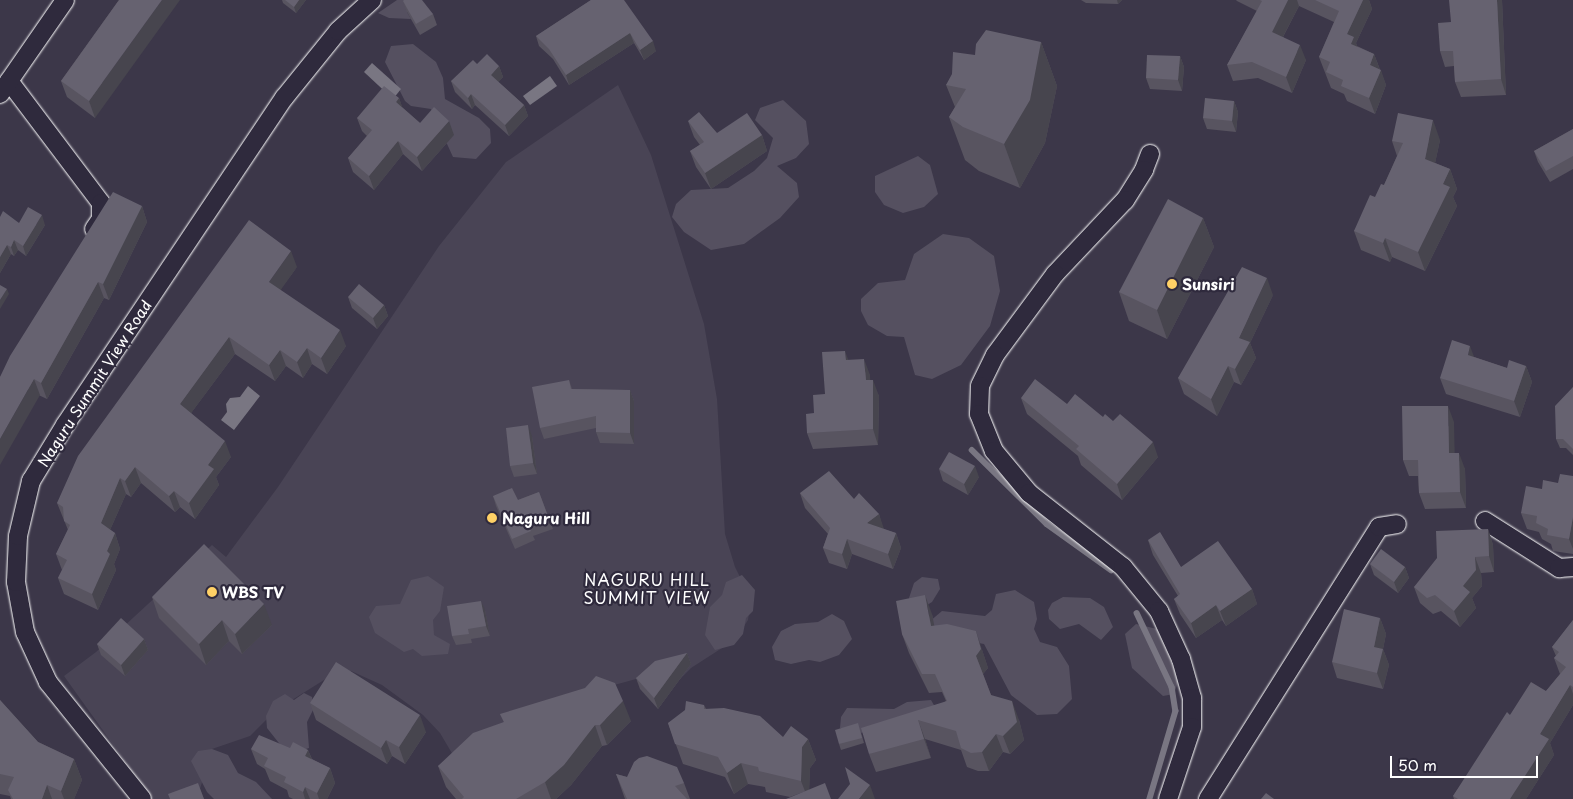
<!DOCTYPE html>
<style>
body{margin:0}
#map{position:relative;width:1573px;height:799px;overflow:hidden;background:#3c3749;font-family:"Playpen Sans",sans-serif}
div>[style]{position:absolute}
.built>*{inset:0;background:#494455}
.green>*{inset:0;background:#555060}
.water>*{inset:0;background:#797682}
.stream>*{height:5.5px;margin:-2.75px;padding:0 2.75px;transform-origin:2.75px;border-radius:2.75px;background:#797682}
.roads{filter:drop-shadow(0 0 1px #fff) drop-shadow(0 0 1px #fff)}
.street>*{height:18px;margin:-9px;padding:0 9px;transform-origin:9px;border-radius:9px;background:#2f2a3d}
.wall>*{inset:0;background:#585460}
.shaded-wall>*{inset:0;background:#47454e}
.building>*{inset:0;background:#666270}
.dots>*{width:14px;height:14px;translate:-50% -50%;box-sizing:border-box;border:2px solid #2f2a3d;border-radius:50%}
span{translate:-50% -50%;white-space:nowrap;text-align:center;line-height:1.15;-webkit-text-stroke:4.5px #2f2a3d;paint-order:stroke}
.poi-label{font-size:15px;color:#fff;font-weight:700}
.left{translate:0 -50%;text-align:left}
.street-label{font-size:15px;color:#fff}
.neighbourhood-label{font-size:16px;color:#fff;letter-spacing:1px}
.scale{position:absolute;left:1390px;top:756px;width:148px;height:22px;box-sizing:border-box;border:2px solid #fff;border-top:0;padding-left:6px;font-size:15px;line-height:18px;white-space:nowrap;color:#fff;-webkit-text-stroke:4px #2f2a3d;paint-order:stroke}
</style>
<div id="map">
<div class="built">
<div style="clip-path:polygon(618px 85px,651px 155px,704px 324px,717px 399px,725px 534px,735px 567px,751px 599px,748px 620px,736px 639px,691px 668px,680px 679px,680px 667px,596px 690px,453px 755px,440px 733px,423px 715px,382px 685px,351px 671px,332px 675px,276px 710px,250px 736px,212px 749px,200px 789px,204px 799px,152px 799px,64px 676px,96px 652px,212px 545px,226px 557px,278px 487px,439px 246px,506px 162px)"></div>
</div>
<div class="green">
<div style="clip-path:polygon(397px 0,419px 0,407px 12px,411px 19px,389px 18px,378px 13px)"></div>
<div style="clip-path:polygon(413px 44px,436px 62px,443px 78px,445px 99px,479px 118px,490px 129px,491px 143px,476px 159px,453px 157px,431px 109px,411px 106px,405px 101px,385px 62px,391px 46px)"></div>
<div style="clip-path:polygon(783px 100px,806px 121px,809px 144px,796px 158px,777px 166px,797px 183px,799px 197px,780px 218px,744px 244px,711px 250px,684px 232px,672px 217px,676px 204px,691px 190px,728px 188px,754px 171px,767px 158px,773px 138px,755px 120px,760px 108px)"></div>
<div style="clip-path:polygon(918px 156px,930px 165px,938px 194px,924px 207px,903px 213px,884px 205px,875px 192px,875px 176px)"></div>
<div style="clip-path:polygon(943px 234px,969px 238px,994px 256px,1000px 291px,990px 326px,961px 365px,932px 379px,915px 375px,904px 337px,887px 336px,868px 325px,861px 311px,861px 299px,878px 283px,905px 280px,914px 254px)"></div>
<div style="clip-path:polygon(742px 575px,755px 590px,753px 611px,746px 618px,743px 634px,734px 645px,715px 650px,705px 635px,710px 607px,722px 595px,726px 582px)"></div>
<div style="clip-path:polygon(428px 576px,444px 587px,440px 611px,433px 620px,434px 635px,450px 644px,448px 654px,422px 656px,413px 649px,404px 652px,375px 633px,369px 617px,376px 606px,400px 604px,411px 580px)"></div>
<div style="clip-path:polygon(922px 577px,938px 579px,940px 589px,932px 602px,924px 607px,911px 604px,909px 598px,914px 583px)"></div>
<div style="clip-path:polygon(1015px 590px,1034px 602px,1037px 619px,1034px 629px,1040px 642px,1057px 647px,1069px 666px,1072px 699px,1057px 714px,1037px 715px,1011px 695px,984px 644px,956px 639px,929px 643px,929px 622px,942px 611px,985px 616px,992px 610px,996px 594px)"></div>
<div style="clip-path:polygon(1063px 597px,1090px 598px,1104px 607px,1113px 627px,1101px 640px,1079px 624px,1060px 629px,1049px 619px,1048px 610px,1052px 603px)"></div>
<div style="clip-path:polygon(832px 614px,844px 621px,852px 639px,839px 655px,820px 662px,809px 660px,791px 664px,775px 660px,772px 647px,781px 631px,795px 624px,818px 622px)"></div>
<div style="clip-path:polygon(1136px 624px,1157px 629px,1179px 679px,1174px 694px,1163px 696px,1132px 668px,1125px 634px)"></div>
<div style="clip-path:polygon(304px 693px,312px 697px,314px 708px,307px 722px,309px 748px,294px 753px,282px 747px,267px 728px,266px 716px,273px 701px,285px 694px,294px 700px)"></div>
<div style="clip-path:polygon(931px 700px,938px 712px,857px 734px,840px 728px,841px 717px,847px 708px,894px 709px,907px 702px)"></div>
<div style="clip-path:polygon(212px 749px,228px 755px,238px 773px,256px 782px,272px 799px,214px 799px,207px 792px,191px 761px,198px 751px)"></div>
</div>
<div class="water">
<div style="clip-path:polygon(372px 63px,401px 89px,393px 99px,364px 72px)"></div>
<div style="clip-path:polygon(550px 76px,557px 86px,530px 105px,523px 96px)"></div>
<div style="clip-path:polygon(248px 386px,260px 396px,234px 430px,221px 420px,227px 412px,226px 404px,230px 398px,240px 397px)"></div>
</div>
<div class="stream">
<div style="left:972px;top:450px;width:105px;rotate:44.6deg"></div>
<div style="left:1047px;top:524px;width:79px;rotate:35.7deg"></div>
<div style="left:1137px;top:613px;width:82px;rotate:64.7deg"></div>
<div style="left:1172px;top:687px;width:24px;rotate:81deg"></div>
<div style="left:1176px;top:711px;width:92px;rotate:106.5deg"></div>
</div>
<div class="roads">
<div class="street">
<div style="left:9px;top:81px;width:153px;rotate:53deg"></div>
<div style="left:101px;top:203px;width:16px;rotate:90deg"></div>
<div style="left:101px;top:219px;width:12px;rotate:125deg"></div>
<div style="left:0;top:94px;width:114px;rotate:-55.3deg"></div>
<div style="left:1150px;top:154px;width:17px;rotate:111deg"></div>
<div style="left:1144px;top:170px;width:36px;rotate:122deg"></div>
<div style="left:1125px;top:200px;width:102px;rotate:133.4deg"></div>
<div style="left:1055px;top:274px;width:101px;rotate:126.5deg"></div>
<div style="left:995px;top:355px;width:34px;rotate:116deg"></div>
<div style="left:980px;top:386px;width:28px;rotate:92deg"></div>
<div style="left:979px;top:414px;width:40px;rotate:68deg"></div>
<div style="left:994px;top:451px;width:55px;rotate:50.2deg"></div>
<div style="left:1029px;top:493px;width:120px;rotate:38.2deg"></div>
<div style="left:1123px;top:567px;width:57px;rotate:50.7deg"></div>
<div style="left:1159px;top:611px;width:53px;rotate:65.4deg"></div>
<div style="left:1181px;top:659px;width:41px;rotate:74.2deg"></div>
<div style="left:1192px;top:698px;width:29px;rotate:90deg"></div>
<div style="left:1192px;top:727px;width:76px;rotate:108.4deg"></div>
<div style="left:1485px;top:521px;width:88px;rotate:32.4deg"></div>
<div style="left:1559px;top:568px;width:14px;rotate:-4deg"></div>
<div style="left:142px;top:799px;width:150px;rotate:-128.8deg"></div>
<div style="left:48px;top:682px;width:55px;rotate:-114.7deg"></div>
<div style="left:25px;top:632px;width:51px;rotate:-100.2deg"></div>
<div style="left:16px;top:582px;width:46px;rotate:-87.5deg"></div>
<div style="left:18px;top:536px;width:57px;rotate:-76.7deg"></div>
<div style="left:31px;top:481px;width:66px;rotate:-58.7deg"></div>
<div style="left:65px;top:425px;width:394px;rotate:-56.2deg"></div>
<div style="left:284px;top:98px;width:86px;rotate:-51.1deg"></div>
<div style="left:338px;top:31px;width:46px;rotate:-42.4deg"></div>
<div style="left:1208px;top:799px;width:321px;rotate:-57.8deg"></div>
<div style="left:1379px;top:527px;width:18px;rotate:-9deg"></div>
</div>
</div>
<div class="wall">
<div style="clip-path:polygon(119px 0,95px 118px,67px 97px,61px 81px)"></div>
<div style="clip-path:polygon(282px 0,306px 0,296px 13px,283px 3px)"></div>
<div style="clip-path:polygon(591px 0,656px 51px,644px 60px,634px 43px,569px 85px,553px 59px,539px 46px,536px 36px)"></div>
<div style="clip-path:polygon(1081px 0,1122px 0,1118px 4px,1086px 3px)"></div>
<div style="clip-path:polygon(1236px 0,1369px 0,1372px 9px,1356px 43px,1357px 46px,1374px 54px,1386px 85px,1375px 114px,1347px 101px,1344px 94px,1331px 88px,1319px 57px,1334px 22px,1299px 6px,1283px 37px,1306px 60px,1292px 93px,1258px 78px,1233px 81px,1227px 65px,1257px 11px,1237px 1px)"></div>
<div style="clip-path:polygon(1502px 0,1506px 95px,1461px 97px,1455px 82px,1454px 66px,1445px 67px,1440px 51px,1451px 22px)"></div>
<div style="clip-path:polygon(403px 1px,433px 14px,437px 25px,420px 35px,407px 12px)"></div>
<div style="clip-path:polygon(1041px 42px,1057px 86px,1045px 143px,1020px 188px,979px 171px,965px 160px,949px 117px,955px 107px,946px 85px,975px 55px)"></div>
<div style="clip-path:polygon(1180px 56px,1184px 67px,1182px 91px,1150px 89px,1146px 78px)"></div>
<div style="clip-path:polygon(499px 66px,503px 77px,498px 82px,524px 105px,528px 116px,509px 136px,475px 105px,472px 109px,455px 92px,451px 81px)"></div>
<div style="clip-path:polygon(399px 98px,402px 107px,420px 123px,454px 135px,422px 171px,403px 154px,374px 190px,353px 172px,348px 158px,367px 136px,362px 131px,357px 118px)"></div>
<div style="clip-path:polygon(1234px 101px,1238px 112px,1236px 132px,1207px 129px,1203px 118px)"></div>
<div style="clip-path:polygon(688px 121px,717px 133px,762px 135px,767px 151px,711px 189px,696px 167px,690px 151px,700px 145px,694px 137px)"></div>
<div style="clip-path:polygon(1573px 129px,1573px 169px,1550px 182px,1538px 162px,1534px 151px)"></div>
<div style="clip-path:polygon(1440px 140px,1435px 163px,1450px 169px,1457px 189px,1453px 197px,1457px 206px,1425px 271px,1392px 257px,1390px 262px,1361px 250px,1354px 231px,1384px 185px,1397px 156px,1392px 141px)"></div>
<div style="clip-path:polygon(142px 206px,147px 222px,109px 300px,104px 298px,47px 399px,0 377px)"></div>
<div style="clip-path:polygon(0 217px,19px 223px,45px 225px,26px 256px,18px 250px,14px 256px,11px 254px,0 273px)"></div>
<div style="clip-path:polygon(1203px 218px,1214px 247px,1167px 339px,1129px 321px,1119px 292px)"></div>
<div style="clip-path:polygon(297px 267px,280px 290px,346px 346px,327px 374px,312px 364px,303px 378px,286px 366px,275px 381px,235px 354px,191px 413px,231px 457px,216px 477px,219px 485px,195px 519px,180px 507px,175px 512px,141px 483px,131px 497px,126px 494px,110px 530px,115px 533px,120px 549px,114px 564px,116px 570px,98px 610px,64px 594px,58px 578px,62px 570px,56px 554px,68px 530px,57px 503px)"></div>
<div style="clip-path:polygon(1273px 295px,1250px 343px,1256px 358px,1241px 385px,1234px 382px,1217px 416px,1184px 394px,1178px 378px)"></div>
<div style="clip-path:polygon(348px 297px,384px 305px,388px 316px,377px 329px,352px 308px)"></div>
<div style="clip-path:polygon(1474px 357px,1507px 368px,1526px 366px,1532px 382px,1520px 417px,1446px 394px,1440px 378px)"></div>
<div style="clip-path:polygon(849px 360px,870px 375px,870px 380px,879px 396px,878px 445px,813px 449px,807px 433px,814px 413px,825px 394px)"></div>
<div style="clip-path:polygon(569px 380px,572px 389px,630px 390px,634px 401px,634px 444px,600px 443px,596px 432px,596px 428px,544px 439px,540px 428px)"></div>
<div style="clip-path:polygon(1573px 387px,1573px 455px,1566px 448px,1560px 448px,1556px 439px)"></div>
<div style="clip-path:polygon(1021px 398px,1067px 404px,1103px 417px,1158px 457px,1122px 500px,1081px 465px,1078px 456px,1027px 414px)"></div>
<div style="clip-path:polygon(1454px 422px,1454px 453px,1465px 469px,1466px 508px,1425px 509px,1419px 493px,1418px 476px,1409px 476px,1403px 460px)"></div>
<div style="clip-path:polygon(532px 436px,537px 474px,514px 477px,510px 466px)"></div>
<div style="clip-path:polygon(939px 469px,979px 477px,968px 495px,943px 481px)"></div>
<div style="clip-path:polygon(1573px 476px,1573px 554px,1553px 551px,1551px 544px,1542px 539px,1539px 532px,1527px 529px,1521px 513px,1542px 489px,1558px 483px)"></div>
<div style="clip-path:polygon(539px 492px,553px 529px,533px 536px,535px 540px,515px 549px,496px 506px,493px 496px,518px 500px)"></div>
<div style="clip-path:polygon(800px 493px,854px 499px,879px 514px,883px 529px,896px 533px,901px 548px,893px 569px,852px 554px,847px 569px,829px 563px,823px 548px,828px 534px,805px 508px)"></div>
<div style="clip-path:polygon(1488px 529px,1493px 545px,1494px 572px,1481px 573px,1482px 586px,1472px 598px,1476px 608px,1460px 627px,1441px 611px,1433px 614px,1420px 603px,1414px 587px)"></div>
<div style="clip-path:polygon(1148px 540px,1181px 567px,1252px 589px,1257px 604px,1226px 626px,1222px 620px,1196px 638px,1180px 614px,1174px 599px,1178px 596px,1153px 555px)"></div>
<div style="clip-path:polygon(1370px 564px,1405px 567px,1409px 578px,1398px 593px,1374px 575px)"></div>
<div style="clip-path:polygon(152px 597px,272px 625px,242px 654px,229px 641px,206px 665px,159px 618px)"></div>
<div style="clip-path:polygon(485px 610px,490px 636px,471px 639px,472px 643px,456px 645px,452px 636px)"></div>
<div style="clip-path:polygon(932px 614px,934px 626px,982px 650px,988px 668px,983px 674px,991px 695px,1019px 720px,1024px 740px,1010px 754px,1003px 752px,989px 771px,978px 771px,967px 767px,961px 750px,925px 739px,931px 758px,876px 772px,869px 754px,946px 701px,942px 692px,929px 693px,909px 653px,902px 634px)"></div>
<div style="clip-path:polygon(1380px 618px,1386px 634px,1383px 649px,1389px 665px,1383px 689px,1337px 678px,1332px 662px)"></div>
<div style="clip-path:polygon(1573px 620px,1573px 705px,1550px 743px,1554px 755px,1526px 799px,1454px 799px,1453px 796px,1510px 715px,1546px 691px,1560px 674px,1554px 658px,1556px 656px,1552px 647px)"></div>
<div style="clip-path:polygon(144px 639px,148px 650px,125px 676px,101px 655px,97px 644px)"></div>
<div style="clip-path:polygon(687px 653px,691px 664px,658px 709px,640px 689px,636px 678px)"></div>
<div style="clip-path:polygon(0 700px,38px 742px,74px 759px,82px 780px,74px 799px,11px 799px,10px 796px,0 794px)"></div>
<div style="clip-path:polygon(310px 703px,426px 732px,405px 764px,392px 756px,387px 764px,316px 720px)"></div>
<div style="clip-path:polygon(704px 705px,706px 709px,783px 737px,808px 739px,816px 760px,810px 768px,809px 790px,790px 797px,766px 792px,765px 787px,748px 784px,734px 794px,725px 777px,683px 764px,668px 723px)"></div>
<div style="clip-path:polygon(500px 714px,631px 721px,607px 745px,602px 746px,571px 785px,556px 799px,456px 799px,446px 787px,438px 766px,504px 722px)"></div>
<div style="clip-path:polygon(860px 729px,864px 743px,841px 750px,839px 744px)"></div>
<div style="clip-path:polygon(290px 748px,308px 750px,312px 759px,330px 768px,335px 783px,327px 799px,293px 799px,289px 797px,287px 790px,270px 781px,265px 769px,257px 764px,251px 749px)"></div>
<div style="clip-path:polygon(616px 774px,627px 777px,684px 783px,690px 799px,625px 799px)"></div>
</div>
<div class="shaded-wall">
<div style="clip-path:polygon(162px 0,180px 0,95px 118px,89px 101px)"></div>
<div style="clip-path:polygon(299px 0,306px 0,296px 13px,294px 7px)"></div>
<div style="clip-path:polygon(1117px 0,1122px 0,1118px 4px)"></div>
<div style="clip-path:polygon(1288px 0,1297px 0,1299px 6px,1277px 48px,1272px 32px)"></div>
<div style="clip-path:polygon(1363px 0,1369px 0,1372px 9px,1356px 43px,1360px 53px,1353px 50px,1347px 34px)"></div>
<div style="clip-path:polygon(1497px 0,1502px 0,1506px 95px,1501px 79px)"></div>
<div style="clip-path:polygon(630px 33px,634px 43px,569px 85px,566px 75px)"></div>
<div style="clip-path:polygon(653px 41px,656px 51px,644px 60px,640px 50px)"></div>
<div style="clip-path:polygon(1041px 42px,1057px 86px,1045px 143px,1020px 188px,1004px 144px)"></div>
<div style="clip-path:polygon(1300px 45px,1306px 60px,1292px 93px,1286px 77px)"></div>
<div style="clip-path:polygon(1374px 54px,1380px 70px,1370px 65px)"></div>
<div style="clip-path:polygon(1180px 56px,1184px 67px,1182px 91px,1178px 80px)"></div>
<div style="clip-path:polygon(499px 66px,503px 77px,495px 86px,491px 75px)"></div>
<div style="clip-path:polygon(1381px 70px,1386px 85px,1375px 114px,1369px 98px)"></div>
<div style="clip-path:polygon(471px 94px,475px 105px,472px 109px,468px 98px)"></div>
<div style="clip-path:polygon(399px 98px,404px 112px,396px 102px)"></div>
<div style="clip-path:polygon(1234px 101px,1238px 112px,1236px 132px,1232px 121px)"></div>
<div style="clip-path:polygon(524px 105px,528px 116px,509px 136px,505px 125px)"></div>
<div style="clip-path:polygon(1433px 120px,1440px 140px,1432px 178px,1425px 159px)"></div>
<div style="clip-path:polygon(449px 121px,454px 135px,422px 171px,417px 157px)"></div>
<div style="clip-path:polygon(762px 135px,767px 151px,711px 189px,705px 173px)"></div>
<div style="clip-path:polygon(398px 141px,403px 154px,374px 190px,369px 176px)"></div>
<div style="clip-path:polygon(1450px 169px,1457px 189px,1453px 197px,1457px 206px,1425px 271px,1418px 252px,1443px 184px)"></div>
<div style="clip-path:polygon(142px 206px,147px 222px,109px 300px,103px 284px)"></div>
<div style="clip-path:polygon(42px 215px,45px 225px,26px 256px,23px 246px)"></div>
<div style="clip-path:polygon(1203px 218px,1214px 247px,1167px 339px,1157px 310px)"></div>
<div style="clip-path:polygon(1385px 238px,1392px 257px,1390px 262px,1383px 243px)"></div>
<div style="clip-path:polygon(14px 240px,18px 250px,14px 256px,11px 247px)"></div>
<div style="clip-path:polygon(7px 245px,11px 254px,0 273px,0 257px)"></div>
<div style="clip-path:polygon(291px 251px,297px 267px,275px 298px,269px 282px)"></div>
<div style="clip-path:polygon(1267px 278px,1273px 295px,1250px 343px,1256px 358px,1241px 385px,1235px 369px,1239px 338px)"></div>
<div style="clip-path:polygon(98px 282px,104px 298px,47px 399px,41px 383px)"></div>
<div style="clip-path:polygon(7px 289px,9px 294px,0 309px,0 300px)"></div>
<div style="clip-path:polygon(384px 305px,388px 316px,377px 329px,373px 318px)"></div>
<div style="clip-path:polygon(340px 330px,346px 346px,327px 374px,321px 358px)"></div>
<div style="clip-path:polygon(229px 337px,235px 354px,186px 420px,180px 404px)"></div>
<div style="clip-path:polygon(1470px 346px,1476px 362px,1468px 355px)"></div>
<div style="clip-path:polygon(307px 348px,312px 364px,303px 378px,297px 362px)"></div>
<div style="clip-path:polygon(280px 350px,286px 366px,275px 381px,269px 365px)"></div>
<div style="clip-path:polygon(845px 351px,851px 367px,846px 360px)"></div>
<div style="clip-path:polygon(864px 359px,870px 375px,871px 397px,866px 380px)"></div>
<div style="clip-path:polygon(1228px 366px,1234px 382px,1217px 416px,1211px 399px)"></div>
<div style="clip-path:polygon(1526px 366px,1532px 382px,1520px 417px,1514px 401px)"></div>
<div style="clip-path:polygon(34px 379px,40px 395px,0 465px,0 439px)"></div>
<div style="clip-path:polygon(873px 380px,879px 396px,878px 445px,873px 429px)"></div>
<div style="clip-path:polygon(630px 390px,634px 401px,634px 444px,630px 433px)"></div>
<div style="clip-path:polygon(1448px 406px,1454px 422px,1455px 469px,1449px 453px)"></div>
<div style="clip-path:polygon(528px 425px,532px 436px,537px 474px,533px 463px)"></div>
<div style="clip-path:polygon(225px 441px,231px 457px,216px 477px,219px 485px,195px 519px,189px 503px,208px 465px)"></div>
<div style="clip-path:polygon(1153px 442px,1158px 457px,1122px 500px,1117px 484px)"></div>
<div style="clip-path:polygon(1459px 453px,1465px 469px,1466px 508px,1460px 492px)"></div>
<div style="clip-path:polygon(975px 466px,979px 477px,968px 495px,964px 484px)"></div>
<div style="clip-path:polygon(135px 467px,141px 483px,131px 497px,125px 481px)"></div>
<div style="clip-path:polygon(120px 478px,126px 494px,106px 539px,101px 523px)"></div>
<div style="clip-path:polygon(174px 491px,180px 507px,175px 512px,169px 496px)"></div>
<div style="clip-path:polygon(879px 514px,884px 529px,873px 538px,867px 523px)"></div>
<div style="clip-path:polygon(1573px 517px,1573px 549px,1569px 539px)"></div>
<div style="clip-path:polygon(1488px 529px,1493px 545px,1494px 572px,1489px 556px)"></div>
<div style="clip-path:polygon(115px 533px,120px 549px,114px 564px,116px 570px,98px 610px,92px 594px,107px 551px)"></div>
<div style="clip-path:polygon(896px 533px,901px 548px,893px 569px,888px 554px)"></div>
<div style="clip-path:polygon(847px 539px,852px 554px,847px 569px,842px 554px)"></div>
<div style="clip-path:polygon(1475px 557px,1481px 573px,1482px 586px,1472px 598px,1476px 608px,1460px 627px,1454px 611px,1463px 586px)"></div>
<div style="clip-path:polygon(1405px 567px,1409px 578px,1398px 593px,1394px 582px)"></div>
<div style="clip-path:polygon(1252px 589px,1257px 604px,1226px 626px,1220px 611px)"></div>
<div style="clip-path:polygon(925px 595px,932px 614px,938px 645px,931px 626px)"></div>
<div style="clip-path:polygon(481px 601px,485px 610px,490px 636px,486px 626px)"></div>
<div style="clip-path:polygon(264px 604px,272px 625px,242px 654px,235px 634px)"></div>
<div style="clip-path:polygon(1216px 605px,1222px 620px,1196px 638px,1191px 623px)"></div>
<div style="clip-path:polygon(1380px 618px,1386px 634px,1383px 649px,1389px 665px,1383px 689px,1377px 673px,1374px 647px)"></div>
<div style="clip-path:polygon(222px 620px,229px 641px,206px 665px,199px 644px)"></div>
<div style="clip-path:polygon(976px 631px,988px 668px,983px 674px,976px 656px)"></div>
<div style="clip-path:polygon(144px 639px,148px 650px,125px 676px,121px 665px)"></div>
<div style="clip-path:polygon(687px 653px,691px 664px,658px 709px,654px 698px)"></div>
<div style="clip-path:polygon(1570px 685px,1573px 694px,1573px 705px,1550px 743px,1554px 755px,1526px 799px,1510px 799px,1540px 734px)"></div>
<div style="clip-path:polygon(623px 701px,631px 721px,607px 745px,600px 725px)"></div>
<div style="clip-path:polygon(1012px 701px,1019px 720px,1024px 740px,1010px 754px,1003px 736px)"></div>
<div style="clip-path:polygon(420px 715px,426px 732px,405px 764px,399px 747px)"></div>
<div style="clip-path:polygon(918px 720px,925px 739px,931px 758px,924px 739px)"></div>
<div style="clip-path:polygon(595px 725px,602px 746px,571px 785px,556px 799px,551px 799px,545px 782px)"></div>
<div style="clip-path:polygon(996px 734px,1003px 752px,989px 771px,982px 752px)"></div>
<div style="clip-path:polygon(808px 739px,816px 760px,810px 768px,809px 799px,808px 799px,801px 781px,802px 747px)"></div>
<div style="clip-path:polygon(386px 740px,392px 756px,387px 764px,381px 748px)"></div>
<div style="clip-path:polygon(308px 750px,314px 765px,305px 756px)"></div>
<div style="clip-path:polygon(74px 759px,82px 780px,74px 799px,64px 799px,61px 791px)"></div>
<div style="clip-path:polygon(741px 763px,748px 784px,734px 794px,727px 773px)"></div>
<div style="clip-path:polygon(330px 768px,335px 783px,327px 799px,319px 799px,317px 793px)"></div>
<div style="clip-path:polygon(47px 785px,52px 799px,42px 799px)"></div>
<div style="clip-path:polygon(870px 785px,875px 799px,859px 799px)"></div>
<div style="clip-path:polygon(305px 787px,310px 799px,305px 799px,303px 792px)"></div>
</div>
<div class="building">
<div style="clip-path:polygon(119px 0,162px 0,89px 101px,61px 81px)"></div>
<div style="clip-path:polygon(285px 0,299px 0,294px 7px)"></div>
<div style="clip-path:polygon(404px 0,422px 0,433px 14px,416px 24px,403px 1px)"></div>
<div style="clip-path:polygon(591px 0,624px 0,653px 41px,640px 50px,630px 33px,566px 75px,549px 49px,536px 36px)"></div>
<div style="clip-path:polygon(1260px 0,1288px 0,1272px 32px,1300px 45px,1286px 77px,1252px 62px,1227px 65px,1262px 1px)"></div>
<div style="clip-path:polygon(1315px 0,1363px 0,1347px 34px,1354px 37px,1351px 44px,1374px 54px,1370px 65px,1381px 70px,1369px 98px,1341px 86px,1343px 80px,1326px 72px,1330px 62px,1319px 57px,1339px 11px)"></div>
<div style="clip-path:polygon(1449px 0,1497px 0,1501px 79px,1455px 82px,1453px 51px,1440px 51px,1438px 23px,1451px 22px)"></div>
<div style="clip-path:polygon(986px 30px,1041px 42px,1030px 100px,1004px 144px,963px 127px,949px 117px,966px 89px,946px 85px,952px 74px,953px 52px,975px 55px,976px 44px)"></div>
<div style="clip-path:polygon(487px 54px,499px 66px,491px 75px,524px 105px,505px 125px,471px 94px,468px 98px,451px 81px,473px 60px,477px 64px)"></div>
<div style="clip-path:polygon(1147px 55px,1180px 56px,1178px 80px,1146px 78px)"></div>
<div style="clip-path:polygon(384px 86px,399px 98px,396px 102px,420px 123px,434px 107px,449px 121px,417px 157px,398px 141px,369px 176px,348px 158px,372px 130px,357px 118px)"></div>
<div style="clip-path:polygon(1205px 98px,1234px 101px,1232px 121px,1203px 118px)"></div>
<div style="clip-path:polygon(699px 112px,717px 133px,747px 113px,762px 135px,705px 173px,690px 151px,704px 142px,688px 121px)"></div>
<div style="clip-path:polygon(1398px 113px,1433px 120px,1425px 159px,1450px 169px,1443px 184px,1450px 187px,1418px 252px,1385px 238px,1383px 243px,1354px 231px,1370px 195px,1375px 197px,1381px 184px,1384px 185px,1403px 143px,1392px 141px)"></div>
<div style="clip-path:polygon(1573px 129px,1573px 156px,1546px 171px,1534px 151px)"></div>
<div style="clip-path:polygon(113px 192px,142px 206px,103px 284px,98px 282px,41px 383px,34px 379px,0 439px,0 377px,10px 356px)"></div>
<div style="clip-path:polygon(1168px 199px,1203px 218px,1157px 310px,1119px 292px)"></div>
<div style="clip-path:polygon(28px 207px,42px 215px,23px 246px,14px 240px,11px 247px,7px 245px,0 257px,0 217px,3px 211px,19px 223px)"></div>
<div style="clip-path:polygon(249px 220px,291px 251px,269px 282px,340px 330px,321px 358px,307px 348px,297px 362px,280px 350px,269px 365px,229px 337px,180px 404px,225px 441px,208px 465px,214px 469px,189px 503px,174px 491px,169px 496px,135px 467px,125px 481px,120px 478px,101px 523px,115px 533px,107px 551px,110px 554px,92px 594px,58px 578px,67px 560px,56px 554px,70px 525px,64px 521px,63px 507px,57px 503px,78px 456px)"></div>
<div style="clip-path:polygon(1242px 267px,1267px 278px,1239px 338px,1250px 342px,1235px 369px,1228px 366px,1211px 399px,1178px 378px)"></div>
<div style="clip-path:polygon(359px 284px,384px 305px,373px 318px,348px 297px)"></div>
<div style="clip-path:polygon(0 285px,7px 289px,0 300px)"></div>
<div style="clip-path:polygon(1452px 340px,1470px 346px,1468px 355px,1507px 368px,1509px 360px,1526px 366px,1514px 401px,1440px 378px)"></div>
<div style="clip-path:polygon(845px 351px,846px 360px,864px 359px,866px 380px,873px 380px,873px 429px,807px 433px,806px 414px,814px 413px,813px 395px,825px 394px,822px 352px)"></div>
<div style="clip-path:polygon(1035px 379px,1067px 404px,1075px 394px,1103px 417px,1105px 414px,1113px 421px,1120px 414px,1153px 442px,1117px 484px,1076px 449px,1079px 446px,1021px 398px)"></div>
<div style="clip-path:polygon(569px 380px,571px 389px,630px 390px,630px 433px,596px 432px,596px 416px,540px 428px,532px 387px)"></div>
<div style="clip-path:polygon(1573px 387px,1573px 449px,1563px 439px,1556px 439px,1555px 406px)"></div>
<div style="clip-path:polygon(1402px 406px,1448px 406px,1449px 453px,1459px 453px,1460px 492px,1419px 493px,1418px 460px,1403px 460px)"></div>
<div style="clip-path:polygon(528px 425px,533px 463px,510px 466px,506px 428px)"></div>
<div style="clip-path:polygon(949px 452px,975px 466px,964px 484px,939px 469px)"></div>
<div style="clip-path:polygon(829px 471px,854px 499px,859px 493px,879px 514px,867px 523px,896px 533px,888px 554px,847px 539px,842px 554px,823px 548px,830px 528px,800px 493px)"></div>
<div style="clip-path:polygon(1560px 474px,1573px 476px,1573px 517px,1569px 539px,1547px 535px,1548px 529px,1536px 523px,1537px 516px,1521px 513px,1526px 486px,1542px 489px,1543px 480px,1558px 483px)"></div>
<div style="clip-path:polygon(512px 488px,518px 500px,539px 492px,549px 519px,529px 526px,531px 531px,512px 539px,493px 496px)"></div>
<div style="clip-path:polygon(1488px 529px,1489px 556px,1475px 557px,1476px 570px,1463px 586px,1470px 592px,1454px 611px,1435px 595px,1427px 598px,1414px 587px,1437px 558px,1436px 531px)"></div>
<div style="clip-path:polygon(1160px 532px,1181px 567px,1218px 541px,1252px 589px,1220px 611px,1216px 605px,1191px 623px,1174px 599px,1180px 594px,1148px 540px)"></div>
<div style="clip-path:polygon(204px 544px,264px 604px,235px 634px,222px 620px,199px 644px,152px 597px)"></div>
<div style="clip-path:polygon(1381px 549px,1405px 567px,1394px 582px,1370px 564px)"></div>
<div style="clip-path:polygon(925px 595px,931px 626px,947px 624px,976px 631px,981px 649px,976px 656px,991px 695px,1012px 701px,1017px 722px,1003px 736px,996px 734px,982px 752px,971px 753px,961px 748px,956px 731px,918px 720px,924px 739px,869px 754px,861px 728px,947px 701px,935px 674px,922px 674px,902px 634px,896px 601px)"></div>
<div style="clip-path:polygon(481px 601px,486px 626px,468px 629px,469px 634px,452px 636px,447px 606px)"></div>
<div style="clip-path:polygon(1344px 609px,1380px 618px,1374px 647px,1383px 649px,1377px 673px,1332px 662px)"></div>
<div style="clip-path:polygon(121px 618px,144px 639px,121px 665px,97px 644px)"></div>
<div style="clip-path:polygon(1573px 620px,1573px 687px,1570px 685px,1540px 734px,1549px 739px,1510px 799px,1458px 799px,1453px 796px,1507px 712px,1510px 715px,1531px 682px,1546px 691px,1566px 667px,1554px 658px,1559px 652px,1552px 647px)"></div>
<div style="clip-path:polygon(687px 653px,654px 698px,636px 678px,655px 661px)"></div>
<div style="clip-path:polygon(336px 662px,420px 715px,399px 747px,386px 740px,381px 748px,310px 703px)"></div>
<div style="clip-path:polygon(596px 676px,615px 683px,623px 701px,600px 725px,595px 725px,564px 765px,545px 782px,516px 799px,462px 799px,464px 797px,438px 766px,473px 733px,504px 722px,500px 714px,585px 688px)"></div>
<div style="clip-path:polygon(0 700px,38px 742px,74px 759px,61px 791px,47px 785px,42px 799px,13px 799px,8px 790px,14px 777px,0 774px)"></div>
<div style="clip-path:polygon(686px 701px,704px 705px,704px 709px,724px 708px,760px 716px,783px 737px,791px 726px,808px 739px,802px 747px,801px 781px,759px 771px,758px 767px,741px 763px,727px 773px,718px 757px,675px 744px,668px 723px,685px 710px)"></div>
<div style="clip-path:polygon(858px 723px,862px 738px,839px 744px,835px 730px)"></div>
<div style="clip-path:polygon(259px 735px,290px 748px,293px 742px,308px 750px,305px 756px,330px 768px,317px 793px,305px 787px,303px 792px,284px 782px,286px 777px,264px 766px,268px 758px,251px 749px)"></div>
<div style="clip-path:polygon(647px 756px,677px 767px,684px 783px,675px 786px,687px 799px,627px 799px,616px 774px,627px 777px,634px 762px,639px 758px)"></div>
<div style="clip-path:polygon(845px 767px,870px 785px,859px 799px,838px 799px,850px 784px)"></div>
<div style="clip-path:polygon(198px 783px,204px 799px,170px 799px,168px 794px)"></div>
<div style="clip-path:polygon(825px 783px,831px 799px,786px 799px)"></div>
<div style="clip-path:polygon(1266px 793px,1274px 799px,1261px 799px)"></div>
</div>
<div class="dots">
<div style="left:1172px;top:284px;background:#ffd166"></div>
<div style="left:492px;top:518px;background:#ffd166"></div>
<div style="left:212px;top:592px;background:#ffd166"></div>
</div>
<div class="poi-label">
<span class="left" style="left:1182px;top:284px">Sunsiri</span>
<span class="left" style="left:502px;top:518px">Naguru Hill</span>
<span class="left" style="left:222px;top:592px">WBS TV</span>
</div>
<div class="street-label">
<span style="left:94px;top:383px;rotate:-57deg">Naguru Summit View Road</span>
</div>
<div class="neighbourhood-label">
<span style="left:647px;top:588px">NAGURU HILL<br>SUMMIT VIEW</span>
</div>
<div class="scale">50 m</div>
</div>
